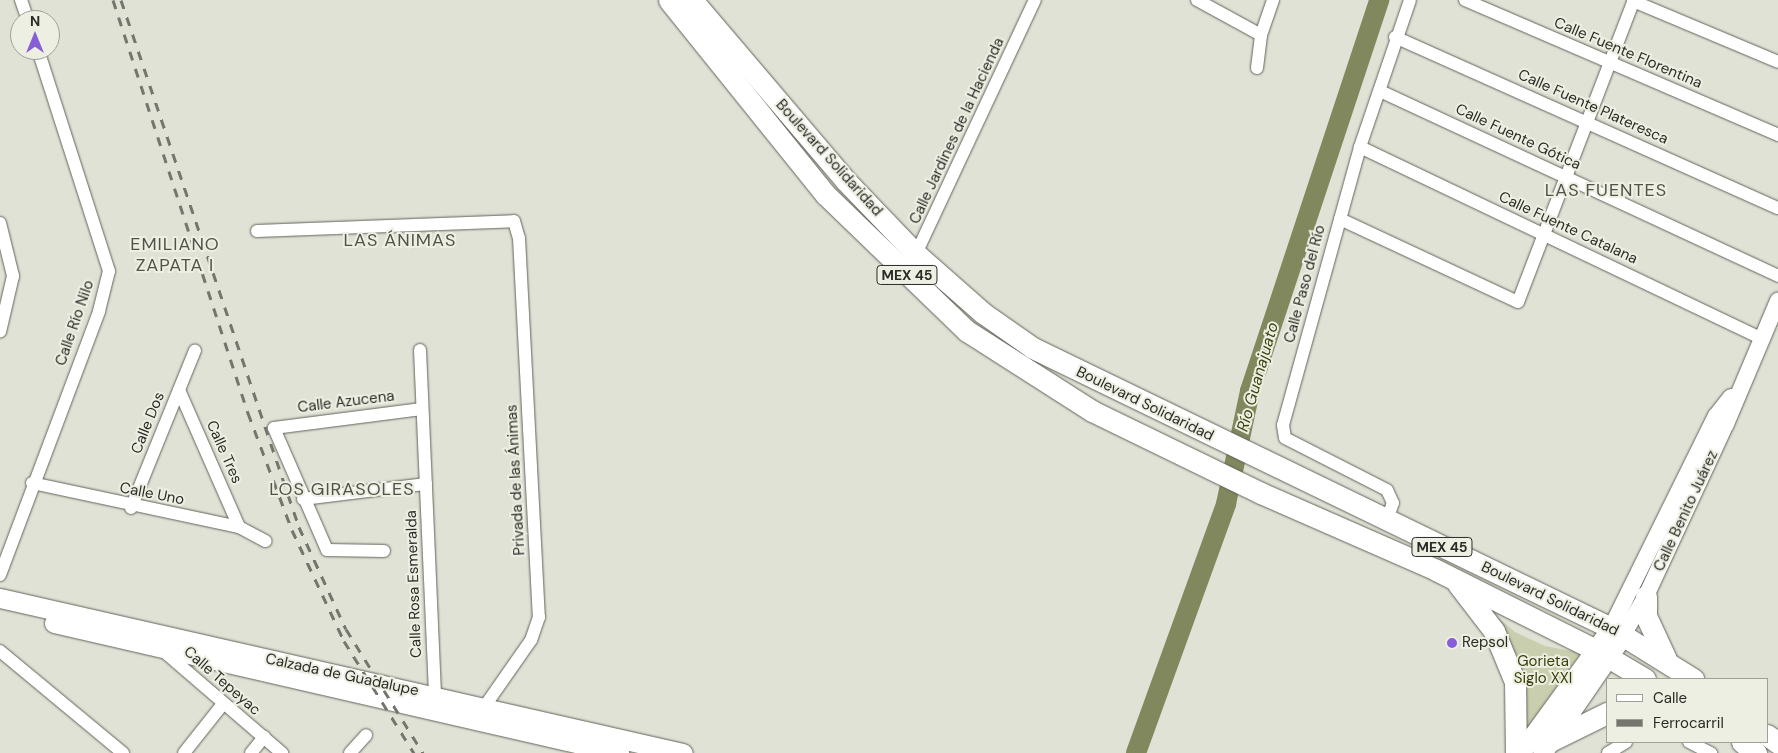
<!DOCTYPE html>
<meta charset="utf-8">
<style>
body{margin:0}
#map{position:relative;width:1778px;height:753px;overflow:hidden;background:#e0e2d6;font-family:"DM Sans",sans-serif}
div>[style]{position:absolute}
.green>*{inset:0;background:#c9ceaf}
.river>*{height:20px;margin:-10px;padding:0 10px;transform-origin:10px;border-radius:10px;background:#82885e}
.roads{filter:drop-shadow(0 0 1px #62645a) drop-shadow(0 0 1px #62645a)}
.minor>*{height:12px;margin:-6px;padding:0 6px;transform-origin:6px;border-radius:6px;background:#fff}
.tertiary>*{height:16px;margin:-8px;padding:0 8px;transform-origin:8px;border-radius:8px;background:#fff}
.secondary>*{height:19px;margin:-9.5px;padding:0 9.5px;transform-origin:9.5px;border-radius:9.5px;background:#fff}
.trunk>*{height:21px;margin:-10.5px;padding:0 10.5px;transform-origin:10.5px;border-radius:10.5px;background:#fff}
.rail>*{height:3px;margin-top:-1.5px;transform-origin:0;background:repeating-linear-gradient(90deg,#74756d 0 9px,transparent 0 18px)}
.dots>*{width:14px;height:14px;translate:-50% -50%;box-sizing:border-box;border:2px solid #edefe3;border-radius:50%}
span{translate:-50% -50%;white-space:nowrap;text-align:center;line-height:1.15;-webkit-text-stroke:4px #edefe3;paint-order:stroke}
.shield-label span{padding:1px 4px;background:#edefe3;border:1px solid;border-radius:4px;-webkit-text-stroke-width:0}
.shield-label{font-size:14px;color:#2a2b26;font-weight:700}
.street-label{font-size:15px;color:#2a2b26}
.poi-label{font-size:15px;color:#2a2b26}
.left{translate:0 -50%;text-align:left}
.park-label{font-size:15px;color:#3a3f09}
.water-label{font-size:16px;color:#3e430f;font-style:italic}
.quarter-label{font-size:18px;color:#515349;letter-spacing:1px}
.legend{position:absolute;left:1606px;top:678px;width:162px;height:65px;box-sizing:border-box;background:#edefe3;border:1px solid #9fa197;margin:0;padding:6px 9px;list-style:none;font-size:15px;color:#2a2b26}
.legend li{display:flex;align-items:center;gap:10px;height:25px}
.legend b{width:25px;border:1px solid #9fa197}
.north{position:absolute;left:10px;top:10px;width:50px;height:50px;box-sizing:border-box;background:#edefe3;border:1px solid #9fa197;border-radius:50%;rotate:0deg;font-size:14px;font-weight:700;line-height:20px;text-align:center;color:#2a2b26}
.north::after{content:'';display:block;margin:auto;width:18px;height:22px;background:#855ed8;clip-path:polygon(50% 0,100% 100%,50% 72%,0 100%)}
</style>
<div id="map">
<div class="green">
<div style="clip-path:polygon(1496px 616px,1515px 632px,1545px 646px,1581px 653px,1523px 734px,1515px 656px)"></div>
</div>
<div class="river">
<div style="left:1136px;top:753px;width:265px;rotate:-70.1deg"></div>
<div style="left:1226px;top:504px;width:116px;rotate:-78deg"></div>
<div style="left:1250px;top:391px;width:412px;rotate:-71.7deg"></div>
</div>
<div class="roads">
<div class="minor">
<div style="left:21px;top:0;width:21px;rotate:71deg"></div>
<div style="left:1197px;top:0;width:73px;rotate:28.7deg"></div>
<div style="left:1465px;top:0;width:341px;rotate:23.3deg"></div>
<div style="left:1633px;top:1px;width:157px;rotate:22.8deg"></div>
<div style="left:1395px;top:37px;width:419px;rotate:24.1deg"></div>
<div style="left:1257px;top:68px;width:33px;rotate:-83deg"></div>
<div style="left:1261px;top:35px;width:37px;rotate:-71deg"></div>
<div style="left:1380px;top:91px;width:439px;rotate:24.9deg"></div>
<div style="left:1360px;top:147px;width:444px;rotate:25.5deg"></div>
<div style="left:1340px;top:219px;width:196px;rotate:25deg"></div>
<div style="left:1518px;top:302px;width:324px;rotate:-69deg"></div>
<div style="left:0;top:223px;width:55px;rotate:76.2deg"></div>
<div style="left:13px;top:276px;width:57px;rotate:103.1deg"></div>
<div style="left:257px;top:231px;width:257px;rotate:-2.2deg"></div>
<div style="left:514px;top:221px;width:18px;rotate:74deg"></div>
<div style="left:519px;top:238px;width:380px;rotate:87deg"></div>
<div style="left:539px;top:617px;width:24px;rotate:109deg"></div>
<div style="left:531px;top:640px;width:89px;rotate:124.9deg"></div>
<div style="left:914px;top:258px;width:285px;rotate:-64.9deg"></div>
<div style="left:420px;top:350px;width:346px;rotate:87.5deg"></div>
<div style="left:179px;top:390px;width:150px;rotate:66.3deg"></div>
<div style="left:32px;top:483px;width:212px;rotate:12deg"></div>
<div style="left:239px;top:527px;width:30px;rotate:28deg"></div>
<div style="left:303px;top:499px;width:124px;rotate:-7deg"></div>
<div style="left:131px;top:508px;width:170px;rotate:-67.9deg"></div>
<div style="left:1387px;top:520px;width:18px;rotate:-71deg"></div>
<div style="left:1393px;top:503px;width:14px;rotate:-115deg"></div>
<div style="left:1387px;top:490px;width:114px;rotate:-153deg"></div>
<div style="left:1285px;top:438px;width:13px;rotate:-99deg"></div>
<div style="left:1283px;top:425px;width:288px;rotate:-74.5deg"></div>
<div style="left:1360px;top:147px;width:155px;rotate:-71.2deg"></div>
<div style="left:384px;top:551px;width:57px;rotate:-179deg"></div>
<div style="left:327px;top:550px;width:133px;rotate:-113.5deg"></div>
<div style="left:274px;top:428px;width:149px;rotate:-7.3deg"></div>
<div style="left:0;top:575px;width:282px;rotate:-69.4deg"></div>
<div style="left:99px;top:311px;width:41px;rotate:-76deg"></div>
<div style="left:109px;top:271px;width:232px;rotate:-107.8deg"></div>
<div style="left:161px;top:649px;width:160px;rotate:40.7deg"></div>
<div style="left:0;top:651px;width:160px;rotate:39.7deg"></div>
<div style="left:1689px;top:742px;width:25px;rotate:27deg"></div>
<div style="left:184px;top:753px;width:61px;rotate:-51.6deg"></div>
<div style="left:251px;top:753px;width:21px;rotate:-51deg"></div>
<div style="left:350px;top:753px;width:24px;rotate:-48deg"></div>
<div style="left:1608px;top:753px;width:21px;rotate:-31deg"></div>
</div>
<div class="tertiary">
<div style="left:1611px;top:628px;width:237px;rotate:-63.7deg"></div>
<div style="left:1716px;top:416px;width:24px;rotate:-52deg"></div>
<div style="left:1623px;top:635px;width:45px;rotate:-59.5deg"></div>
<div style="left:1646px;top:596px;width:190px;rotate:-65.1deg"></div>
<div style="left:1726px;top:424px;width:134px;rotate:-67.1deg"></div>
</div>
<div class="secondary">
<div style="left:0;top:598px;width:700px;rotate:12.79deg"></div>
<div style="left:54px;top:623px;width:580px;rotate:12.96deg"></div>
<div style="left:1520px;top:753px;width:155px;rotate:-53.9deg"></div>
<div style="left:1542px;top:753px;width:143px;rotate:-55.5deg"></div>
</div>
<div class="trunk">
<div style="left:669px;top:0;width:250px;rotate:51.2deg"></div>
<div style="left:826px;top:195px;width:196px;rotate:44deg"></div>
<div style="left:967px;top:331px;width:148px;rotate:32.6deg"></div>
<div style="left:1092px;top:411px;width:188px;rotate:25.9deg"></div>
<div style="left:1261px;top:493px;width:191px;rotate:23.7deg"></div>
<div style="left:1436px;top:570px;width:179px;rotate:26.6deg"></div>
<div style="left:1596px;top:650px;width:57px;rotate:30.6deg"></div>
<div style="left:692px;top:0;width:236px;rotate:49.6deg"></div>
<div style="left:845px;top:180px;width:104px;rotate:46.2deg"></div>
<div style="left:917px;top:255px;width:88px;rotate:41.3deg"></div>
<div style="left:983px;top:313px;width:61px;rotate:35deg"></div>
<div style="left:1033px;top:348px;width:642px;rotate:25.85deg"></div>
<div style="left:1611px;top:628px;width:97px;rotate:31.9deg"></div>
<div style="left:1458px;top:584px;width:59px;rotate:52.5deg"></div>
<div style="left:1494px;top:631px;width:55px;rotate:67.6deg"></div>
<div style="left:1515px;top:682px;width:71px;rotate:89.2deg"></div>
<div style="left:1646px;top:596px;width:20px;rotate:90deg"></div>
<div style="left:1646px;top:616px;width:47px;rotate:65.1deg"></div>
<div style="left:1767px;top:735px;width:14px;rotate:36deg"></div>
<div style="left:1550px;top:741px;width:64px;rotate:-26.2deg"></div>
<div style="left:1742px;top:742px;width:18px;rotate:38deg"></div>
</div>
</div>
<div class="rail">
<div style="left:113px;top:0;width:435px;rotate:71.9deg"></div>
<div style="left:248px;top:413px;width:125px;rotate:69.4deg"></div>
<div style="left:292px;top:530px;width:123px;rotate:64.9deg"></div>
<div style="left:344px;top:641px;width:132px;rotate:58deg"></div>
<div style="left:121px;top:0;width:556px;rotate:71.34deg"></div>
<div style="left:299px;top:527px;width:112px;rotate:65.3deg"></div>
<div style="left:346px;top:629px;width:146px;rotate:58.2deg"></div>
</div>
<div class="dots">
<div style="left:1452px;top:643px;background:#855ed8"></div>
</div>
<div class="shield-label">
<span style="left:907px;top:275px">MEX 45</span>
<span style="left:1442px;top:547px">MEX 45</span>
</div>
<div class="street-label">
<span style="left:1628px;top:53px;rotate:23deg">Calle Fuente Florentina</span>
<span style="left:1593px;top:107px;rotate:24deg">Calle Fuente Plateresca</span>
<span style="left:957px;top:131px;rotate:-65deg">Calle Jardines de la Hacienda</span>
<span style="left:1518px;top:137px;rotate:25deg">Calle Fuente Gótica</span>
<span style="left:829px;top:158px;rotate:48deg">Boulevard Solidaridad</span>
<span style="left:1568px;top:228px;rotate:25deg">Calle Fuente Catalana</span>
<span style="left:1305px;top:284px;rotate:-75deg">Calle Paso del Río</span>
<span style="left:75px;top:323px;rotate:-71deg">Calle Río Nilo</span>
<span style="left:346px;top:402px;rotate:-7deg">Calle Azucena</span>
<span style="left:1145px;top:404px;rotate:26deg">Boulevard Solidaridad</span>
<span style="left:148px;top:423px;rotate:-68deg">Calle Dos</span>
<span style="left:224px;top:452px;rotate:66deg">Calle Tres</span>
<span style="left:516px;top:480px;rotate:-93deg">Privada de las Ánimas</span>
<span style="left:152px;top:494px;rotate:11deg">Calle Uno</span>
<span style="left:1686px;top:511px;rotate:-65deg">Calle Benito Juárez</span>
<span style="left:414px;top:584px;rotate:-92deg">Calle Rosa Esmeralda</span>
<span style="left:1550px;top:599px;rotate:26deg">Boulevard Solidaridad</span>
<span style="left:342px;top:675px;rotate:12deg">Calzada de Guadalupe</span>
<span style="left:222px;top:681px;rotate:41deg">Calle Tepeyac</span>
</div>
<div class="poi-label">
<span class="left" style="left:1462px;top:643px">Repsol</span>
</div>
<div class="park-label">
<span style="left:1543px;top:670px">Gorieta<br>Siglo XXI</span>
</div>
<div class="water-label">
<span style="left:1258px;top:377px;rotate:-74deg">Río Guanajuato</span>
</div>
<div class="quarter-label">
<span style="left:1606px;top:190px">LAS FUENTES</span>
<span style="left:400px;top:240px">LAS ÁNIMAS</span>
<span style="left:175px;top:255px">EMILIANO<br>ZAPATA I</span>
<span style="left:342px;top:489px">LOS GIRASOLES</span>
</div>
<ul class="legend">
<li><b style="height:6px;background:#fff"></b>Calle</li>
<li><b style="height:6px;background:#74756d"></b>Ferrocarril</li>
</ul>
<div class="north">N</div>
</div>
